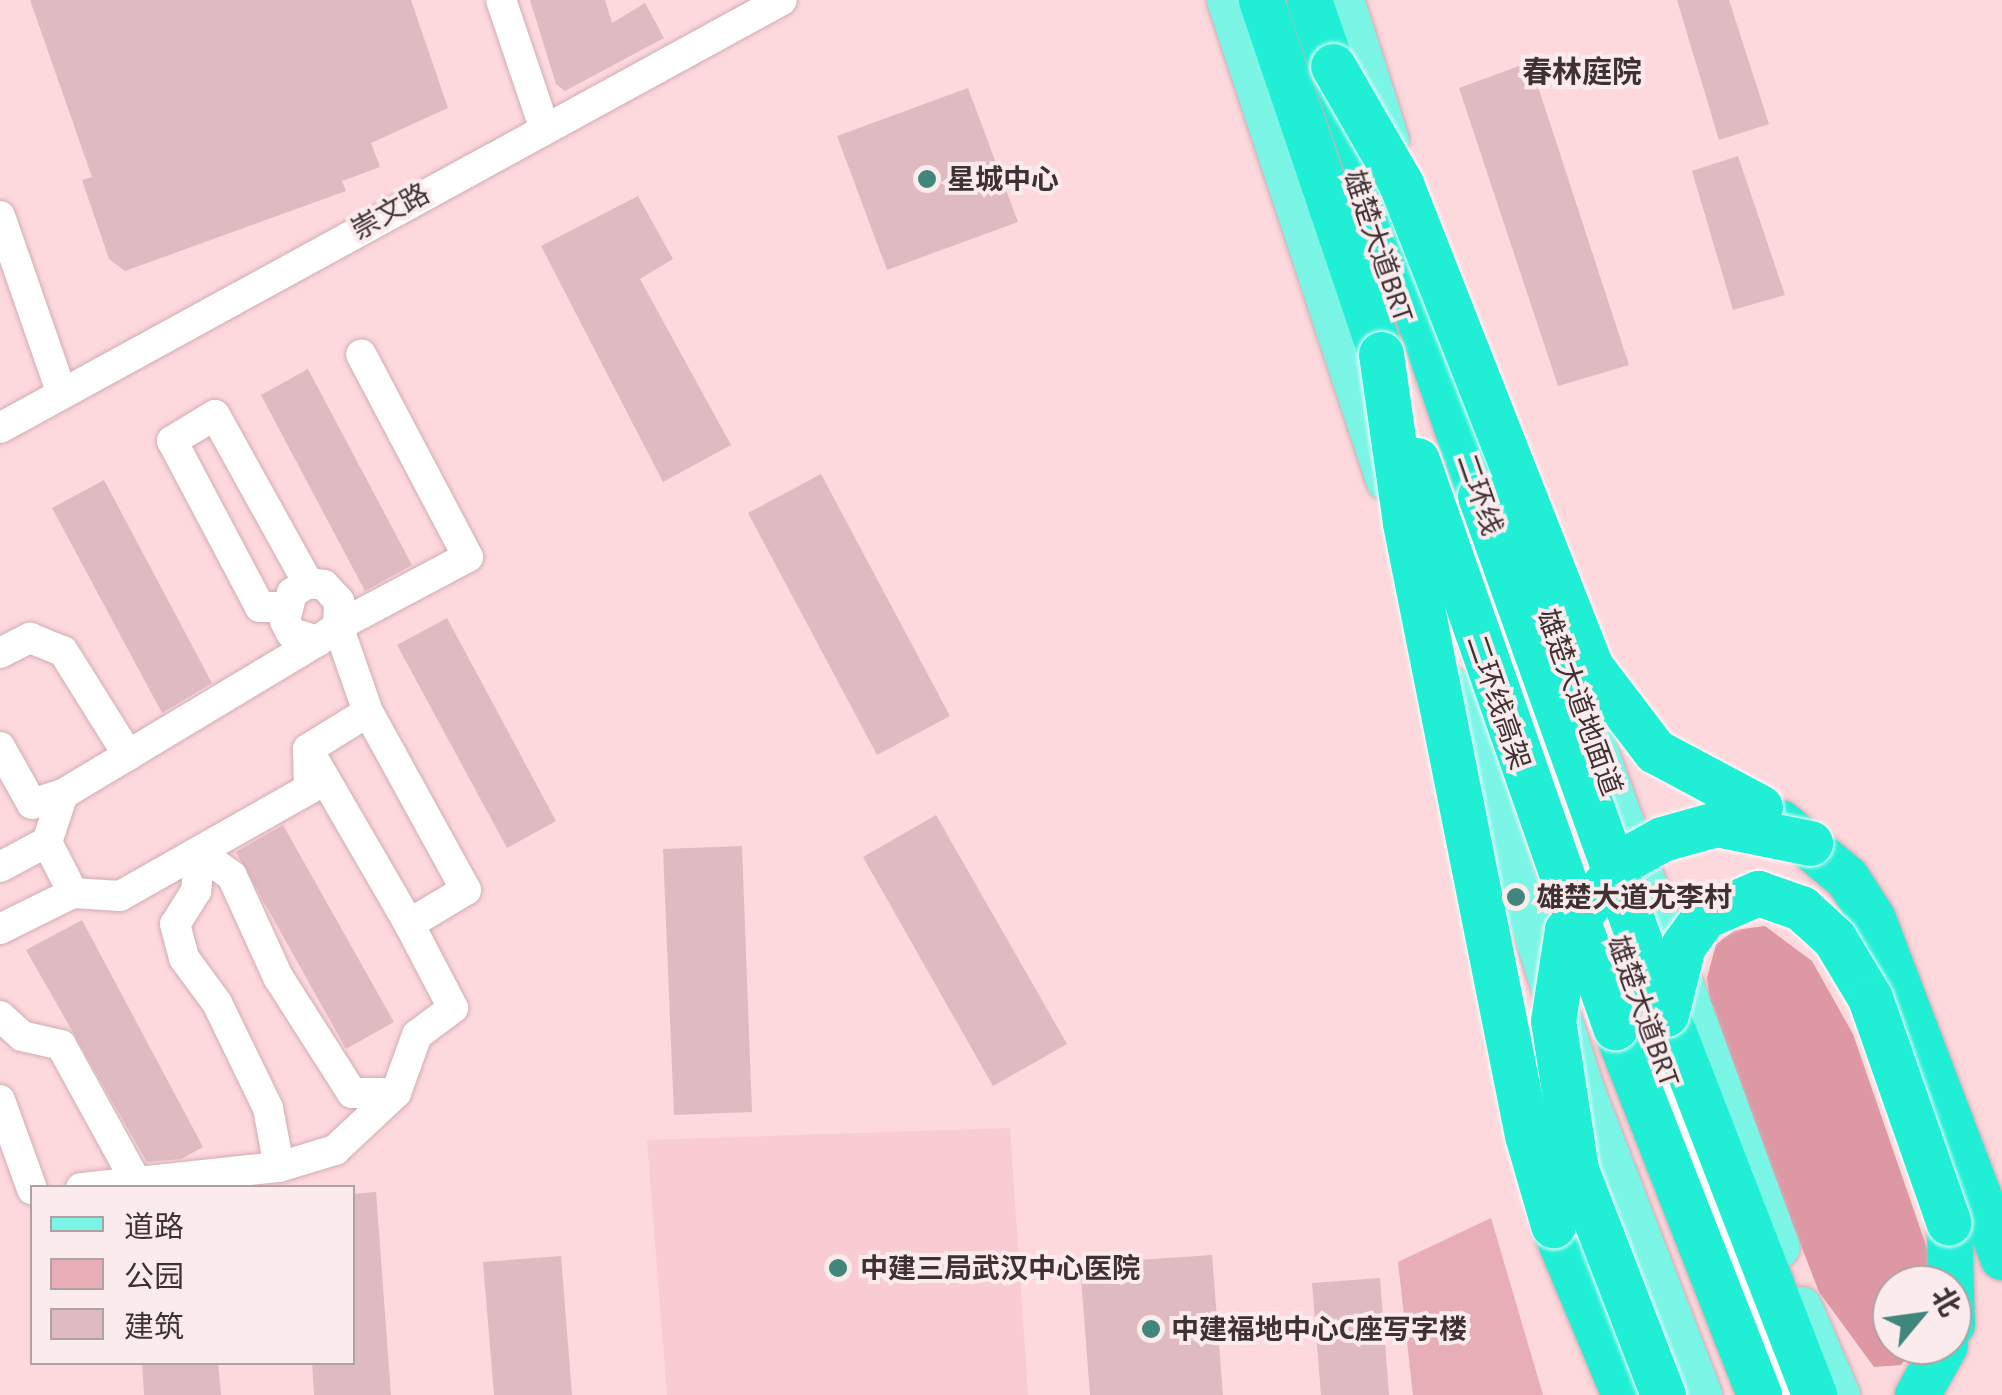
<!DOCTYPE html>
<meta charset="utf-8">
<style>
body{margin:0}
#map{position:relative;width:2002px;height:1395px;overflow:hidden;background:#fdd8dd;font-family:"PT Sans","Noto Sans SC",sans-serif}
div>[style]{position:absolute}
.built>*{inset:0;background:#f9cbd2}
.green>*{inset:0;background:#e8aeb7}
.forest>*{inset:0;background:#dd98a4}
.building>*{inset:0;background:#dfbbc1}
.roads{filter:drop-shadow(0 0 2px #d1adb3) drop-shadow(0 0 2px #d1adb3)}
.minor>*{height:30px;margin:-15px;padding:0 15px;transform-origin:15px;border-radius:15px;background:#fff}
.major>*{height:40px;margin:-20px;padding:0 20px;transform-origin:20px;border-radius:20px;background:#7af5e6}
.highway>*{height:45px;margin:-22.5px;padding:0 22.5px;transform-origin:22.5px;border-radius:22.5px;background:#21efd5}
.bridges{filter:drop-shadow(0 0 2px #fff) drop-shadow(0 0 2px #fff)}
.highway-bridge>*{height:45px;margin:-22.5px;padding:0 22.5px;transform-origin:22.5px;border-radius:22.5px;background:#21efd5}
.dots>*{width:28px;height:28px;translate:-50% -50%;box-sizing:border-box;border:5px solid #fbebed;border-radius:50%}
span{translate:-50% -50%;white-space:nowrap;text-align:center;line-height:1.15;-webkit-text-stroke:8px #fbebed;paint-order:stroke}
.poi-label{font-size:28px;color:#3f3133;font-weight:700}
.left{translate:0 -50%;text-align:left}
.street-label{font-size:28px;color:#3f3133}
.neighbourhood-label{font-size:30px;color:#3f3133;font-weight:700}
.legend{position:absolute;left:30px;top:1185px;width:325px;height:180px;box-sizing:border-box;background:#fbebed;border:2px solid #b0a1a3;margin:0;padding:12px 18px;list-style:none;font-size:30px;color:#3f3133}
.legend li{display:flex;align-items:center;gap:20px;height:50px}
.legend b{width:50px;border:2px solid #b0a1a3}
.north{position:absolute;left:1872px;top:1265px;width:100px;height:100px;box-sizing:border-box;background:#fbebed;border:2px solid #b0a1a3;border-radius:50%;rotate:61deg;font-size:28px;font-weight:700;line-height:40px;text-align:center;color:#3f3133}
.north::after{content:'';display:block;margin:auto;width:35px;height:45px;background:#41867a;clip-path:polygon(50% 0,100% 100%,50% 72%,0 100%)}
</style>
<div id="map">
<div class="built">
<div style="clip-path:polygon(1010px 1128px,1028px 1395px,667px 1395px,647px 1140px)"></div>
</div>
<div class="green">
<div style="clip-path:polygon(1491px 1218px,1543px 1395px,1413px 1395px,1398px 1262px)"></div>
</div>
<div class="forest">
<div style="clip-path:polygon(1765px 926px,1812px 961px,1853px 1034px,1930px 1257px,1929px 1285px,1892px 1285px,1892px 1345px,1915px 1345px,1901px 1365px,1874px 1367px,1819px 1292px,1712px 1014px,1707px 978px,1716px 944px,1735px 930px)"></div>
</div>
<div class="building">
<div style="clip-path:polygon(30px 0,411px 0,448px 108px,371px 143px,380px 167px,342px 181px,346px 191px,125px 271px,109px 259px,82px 180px,92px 177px)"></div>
<div style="clip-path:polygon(530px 0,605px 0,612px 23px,645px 3px,664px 38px,565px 91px,556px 84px)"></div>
<div style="clip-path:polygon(1677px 0,1729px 0,1769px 124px,1719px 140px)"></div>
<div style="clip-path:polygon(1530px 62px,1629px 365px,1558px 386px,1459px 88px)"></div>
<div style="clip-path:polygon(968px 88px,1018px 222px,887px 270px,837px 136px)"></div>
<div style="clip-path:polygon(1738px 156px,1785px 295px,1733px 310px,1692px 171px)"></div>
<div style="clip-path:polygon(638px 196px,673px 259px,640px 279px,731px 445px,663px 482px,541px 246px)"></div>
<div style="clip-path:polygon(308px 369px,412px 565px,365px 591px,261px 395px)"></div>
<div style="clip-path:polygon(821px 474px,950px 716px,877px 755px,748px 513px)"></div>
<div style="clip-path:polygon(104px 480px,212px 683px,162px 713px,52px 508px)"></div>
<div style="clip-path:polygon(447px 618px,556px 821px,507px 848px,397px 645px)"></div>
<div style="clip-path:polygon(936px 815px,1067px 1044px,993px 1086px,863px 857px)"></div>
<div style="clip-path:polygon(283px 825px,394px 1022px,346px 1049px,236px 852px)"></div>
<div style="clip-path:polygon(742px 846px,752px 1112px,674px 1115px,663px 849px)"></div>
<div style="clip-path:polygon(82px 920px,203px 1147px,181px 1159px,147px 1162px,26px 950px)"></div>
<div style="clip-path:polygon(376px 1192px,391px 1395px,314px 1395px,312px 1362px,352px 1362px,352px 1194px)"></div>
<div style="clip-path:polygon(1212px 1255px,1223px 1395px,1090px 1395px,1080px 1264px)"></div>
<div style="clip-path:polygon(561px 1256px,572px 1395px,494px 1395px,483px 1262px)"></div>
<div style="clip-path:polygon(1380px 1278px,1389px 1395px,1321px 1395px,1312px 1283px)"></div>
<div style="clip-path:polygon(142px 1362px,218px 1362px,221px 1395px,144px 1395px)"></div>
</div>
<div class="roads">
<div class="minor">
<div style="left:501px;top:0;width:134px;rotate:71.3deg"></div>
<div style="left:0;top:216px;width:188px;rotate:70.8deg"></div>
<div style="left:0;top:428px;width:891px;rotate:-28.69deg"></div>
<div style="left:284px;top:607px;width:24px;rotate:180deg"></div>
<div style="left:260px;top:607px;width:188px;rotate:-117.9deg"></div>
<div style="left:172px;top:441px;width:50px;rotate:-31.2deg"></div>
<div style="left:215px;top:415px;width:192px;rotate:61deg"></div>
<div style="left:308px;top:583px;width:16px;rotate:7deg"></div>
<div style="left:324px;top:585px;width:22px;rotate:47deg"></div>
<div style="left:339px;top:601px;width:25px;rotate:92deg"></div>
<div style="left:338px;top:626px;width:25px;rotate:143deg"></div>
<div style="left:318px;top:641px;width:28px;rotate:-163deg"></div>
<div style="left:291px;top:633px;width:13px;rotate:-117deg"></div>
<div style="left:285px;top:621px;width:29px;rotate:-76deg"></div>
<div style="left:292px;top:593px;width:19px;rotate:-32deg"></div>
<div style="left:318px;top:641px;width:297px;rotate:149deg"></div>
<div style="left:63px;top:794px;width:51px;rotate:108.4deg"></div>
<div style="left:47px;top:842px;width:57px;rotate:63deg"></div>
<div style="left:73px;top:893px;width:47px;rotate:3.7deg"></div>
<div style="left:120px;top:896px;width:217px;rotate:-29.5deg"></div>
<div style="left:309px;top:789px;width:40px;rotate:-91.4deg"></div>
<div style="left:308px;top:749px;width:70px;rotate:-31.7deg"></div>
<div style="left:368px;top:712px;width:91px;rotate:-109.2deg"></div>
<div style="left:338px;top:626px;width:147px;rotate:-28deg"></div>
<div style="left:468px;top:557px;width:229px;rotate:-117.8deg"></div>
<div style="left:0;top:653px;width:34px;rotate:-27deg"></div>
<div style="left:30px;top:638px;width:35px;rotate:22deg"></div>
<div style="left:63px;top:651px;width:123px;rotate:58deg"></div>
<div style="left:0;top:747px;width:65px;rotate:60.7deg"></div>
<div style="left:32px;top:804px;width:33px;rotate:-18deg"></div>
<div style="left:310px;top:753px;width:198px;rotate:59.9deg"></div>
<div style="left:409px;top:924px;width:66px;rotate:-30.8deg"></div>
<div style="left:466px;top:890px;width:203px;rotate:-118.8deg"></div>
<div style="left:0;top:867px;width:53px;rotate:-28deg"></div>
<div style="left:0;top:929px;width:81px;rotate:-26.3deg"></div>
<div style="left:0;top:1016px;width:30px;rotate:42deg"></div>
<div style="left:22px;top:1036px;width:40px;rotate:13deg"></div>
<div style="left:61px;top:1045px;width:158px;rotate:61.2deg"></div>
<div style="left:1669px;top:1080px;width:337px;rotate:69.3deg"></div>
<div style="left:396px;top:1093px;width:44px;rotate:180deg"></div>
<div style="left:352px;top:1093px;width:138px;rotate:-122.5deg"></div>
<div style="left:278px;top:977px;width:111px;rotate:-114.5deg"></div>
<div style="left:232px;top:876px;width:41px;rotate:-144deg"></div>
<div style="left:199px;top:852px;width:39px;rotate:94deg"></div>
<div style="left:196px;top:891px;width:39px;rotate:122deg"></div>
<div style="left:175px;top:924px;width:35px;rotate:75deg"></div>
<div style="left:184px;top:958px;width:56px;rotate:53.7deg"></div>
<div style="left:217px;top:1003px;width:117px;rotate:64.1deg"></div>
<div style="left:268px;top:1108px;width:60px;rotate:79.4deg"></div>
<div style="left:279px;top:1167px;width:59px;rotate:-16.9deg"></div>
<div style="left:335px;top:1150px;width:83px;rotate:-43.1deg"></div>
<div style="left:396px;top:1093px;width:62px;rotate:-70.1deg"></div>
<div style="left:417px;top:1035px;width:45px;rotate:-36.9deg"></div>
<div style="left:453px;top:1008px;width:95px;rotate:-117.6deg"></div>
<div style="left:0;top:1100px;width:95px;rotate:70.2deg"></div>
<div style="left:81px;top:1188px;width:199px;rotate:-6.1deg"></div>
</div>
<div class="major">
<div style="left:1227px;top:0;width:506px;rotate:71.67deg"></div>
<div style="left:1344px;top:0;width:147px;rotate:72.2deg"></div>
<div style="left:1552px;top:626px;width:662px;rotate:69.87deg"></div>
<div style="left:1454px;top:688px;width:427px;rotate:72deg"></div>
<div style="left:1586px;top:1094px;width:323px;rotate:68.9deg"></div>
<div style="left:1802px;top:1307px;width:96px;rotate:66.6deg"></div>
</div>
<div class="highway">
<div style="left:1261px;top:0;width:374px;rotate:71.3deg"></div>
<div style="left:1309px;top:0;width:525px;rotate:70.98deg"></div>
<div style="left:1780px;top:822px;width:87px;rotate:39.9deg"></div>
<div style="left:1847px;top:878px;width:49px;rotate:57.6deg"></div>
<div style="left:1873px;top:919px;width:362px;rotate:69.1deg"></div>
<div style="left:1656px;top:987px;width:438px;rotate:68.8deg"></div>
<div style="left:1615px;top:1027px;width:395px;rotate:68.6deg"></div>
<div style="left:1949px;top:1223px;width:101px;rotate:88.3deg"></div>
<div style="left:1553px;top:1225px;width:184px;rotate:67.3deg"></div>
<div style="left:1917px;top:1395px;width:57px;rotate:-60.8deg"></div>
</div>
</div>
<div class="bridges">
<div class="highway-bridge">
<div style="left:1333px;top:66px;width:136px;rotate:60deg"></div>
<div style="left:1401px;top:184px;width:519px;rotate:68.53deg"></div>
<div style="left:1591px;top:667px;width:106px;rotate:52.7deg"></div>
<div style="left:1655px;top:751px;width:119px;rotate:28.1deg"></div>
<div style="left:1381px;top:354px;width:171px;rotate:81.9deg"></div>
<div style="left:1405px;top:523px;width:624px;rotate:78.73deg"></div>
<div style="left:1527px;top:1135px;width:94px;rotate:73.9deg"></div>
<div style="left:1417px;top:460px;width:601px;rotate:70.75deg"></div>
<div style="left:1480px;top:496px;width:522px;rotate:70.28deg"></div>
<div style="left:1666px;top:1014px;width:70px;rotate:-76deg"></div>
<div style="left:1683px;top:946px;width:37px;rotate:-54deg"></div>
<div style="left:1705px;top:916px;width:58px;rotate:-23.5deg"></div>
<div style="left:1758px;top:893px;width:46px;rotate:19.2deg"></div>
<div style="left:1801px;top:908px;width:45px;rotate:42.3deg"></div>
<div style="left:1834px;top:938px;width:70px;rotate:59deg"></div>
<div style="left:1870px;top:998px;width:238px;rotate:70.7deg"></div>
<div style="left:1663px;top:1395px;width:242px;rotate:-111.1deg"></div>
<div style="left:1576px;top:1169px;width:150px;rotate:-98.8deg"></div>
<div style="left:1553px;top:1021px;width:92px;rotate:-81.3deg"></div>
<div style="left:1567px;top:930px;width:92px;rotate:-50.3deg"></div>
<div style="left:1626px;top:859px;width:41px;rotate:-29.1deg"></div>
<div style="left:1662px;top:839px;width:56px;rotate:-15.5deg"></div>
<div style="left:1716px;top:824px;width:96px;rotate:11.4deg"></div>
</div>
</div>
<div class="dots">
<div style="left:927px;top:179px;background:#41867a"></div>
<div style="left:1516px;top:897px;background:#41867a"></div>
<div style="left:838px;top:1268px;background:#41867a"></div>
<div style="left:1151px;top:1329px;background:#41867a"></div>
</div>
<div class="poi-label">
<span class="left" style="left:947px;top:179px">星城中心</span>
<span class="left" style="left:1536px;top:897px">雄楚大道尤李村</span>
<span class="left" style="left:860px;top:1268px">中建三局武汉中心医院</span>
<span class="left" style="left:1171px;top:1329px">中建福地中心C座写字楼</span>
</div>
<div class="street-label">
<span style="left:390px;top:211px;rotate:-29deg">崇文路</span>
<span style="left:1379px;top:246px;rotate:71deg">雄楚大道BRT</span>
<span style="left:1480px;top:494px;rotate:71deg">二环线</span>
<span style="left:1499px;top:702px;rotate:71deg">二环线高架</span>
<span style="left:1580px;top:702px;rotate:70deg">雄楚大道地面道</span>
<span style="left:1644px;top:1011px;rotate:70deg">雄楚大道BRT</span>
</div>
<div class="neighbourhood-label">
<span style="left:1582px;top:71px">春林庭院</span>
</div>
<ul class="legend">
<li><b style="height:12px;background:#7af5e6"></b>道路</li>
<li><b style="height:28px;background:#e8aeb7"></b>公园</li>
<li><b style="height:28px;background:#dfbbc1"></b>建筑</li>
</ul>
<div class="north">北</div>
</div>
